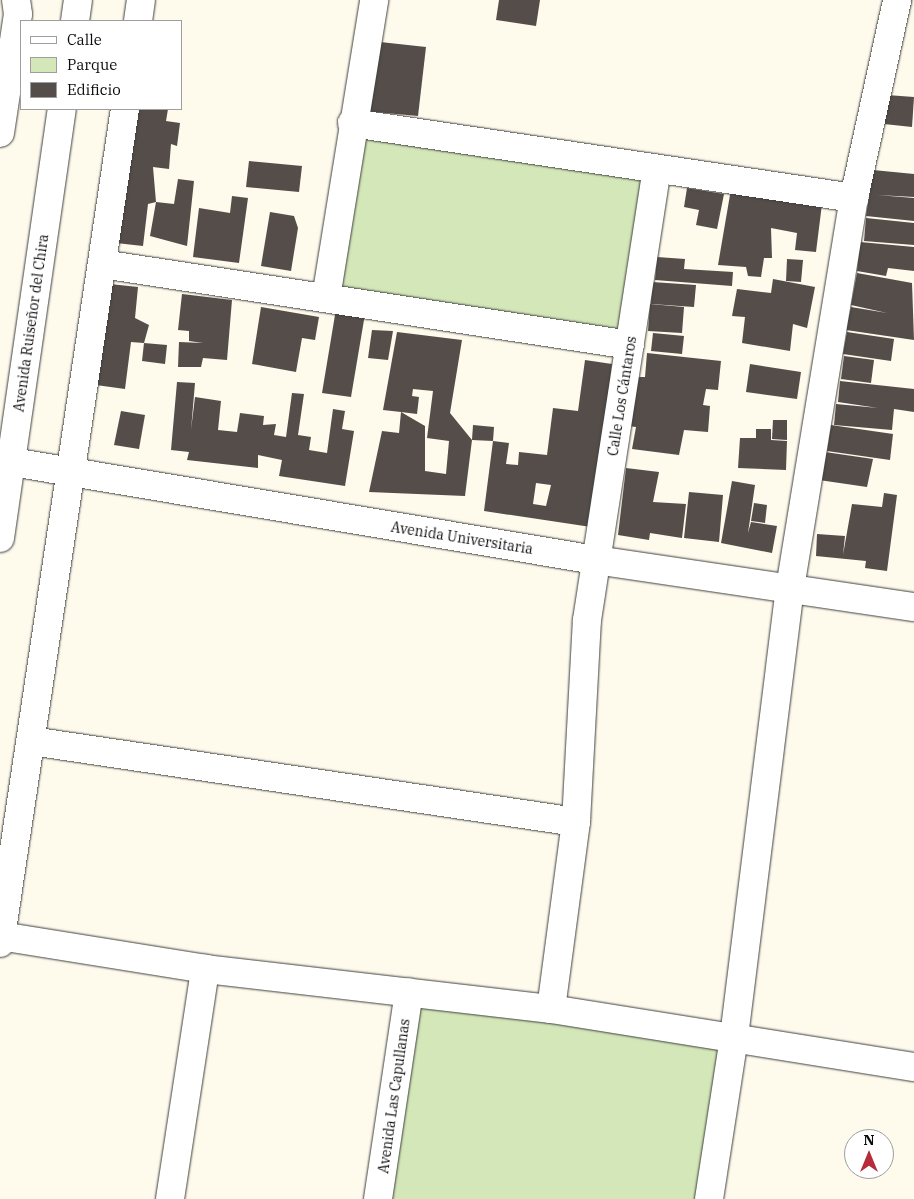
<!DOCTYPE html>
<meta charset="utf-8">
<style>
body{margin:0}
#map{position:relative;width:914px;height:1199px;overflow:hidden;background:#fefaec;font-family:"IBM Plex Serif",serif}
div>[style]{position:absolute}
.green>*{inset:0;background:#d3e7b8}
.building>*{inset:0;background:#544d49}
.roads{filter:drop-shadow(0 0 1px #3f3f3f) drop-shadow(0 0 1px #3f3f3f)}
.minor>*{height:28px;margin:-14px;padding:0 14px;transform-origin:14px;border-radius:14px;background:#fff}
span{translate:-50% -50%;white-space:nowrap;text-align:center;line-height:1.15;-webkit-text-stroke:5px #fff;paint-order:stroke}
.street-label{font-size:14px;color:#0c0c0c}
.legend{position:absolute;left:20px;top:20px;width:162px;height:90px;box-sizing:border-box;background:#fff;border:1px solid #9e9e9e;margin:0;padding:6px 9px;list-style:none;font-size:15px;color:#0c0c0c}
.legend li{display:flex;align-items:center;gap:10px;height:25px}
.legend b{width:25px;border:1px solid #9e9e9e}
.north{position:absolute;left:844px;top:1129px;width:50px;height:50px;box-sizing:border-box;background:#fff;border:1px solid #9e9e9e;border-radius:50%;rotate:0deg;font-size:14px;font-weight:700;line-height:20px;text-align:center;color:#0c0c0c}
.north::after{content:'';display:block;margin:auto;width:18px;height:22px;background:#b62a39;clip-path:polygon(50% 0,100% 100%,50% 72%,0 100%)}
</style>
<div id="map">
<div class="green">
<div style="clip-path:polygon(352px 123px,656px 172px,630px 345px,326px 298px)"></div>
<div style="clip-path:polygon(415px 1001px,720px 1041px,697px 1199px,386px 1199px)"></div>
</div>
<div class="building">
<div style="clip-path:polygon(499px 0,540px 0,536px 26px,496px 20px)"></div>
<div style="clip-path:polygon(371px 41px,426px 47px,418px 116px,364px 111px)"></div>
<div style="clip-path:polygon(887px 95px,914px 97px,912px 127px,884px 124px)"></div>
<div style="clip-path:polygon(136px 109px,168px 109px,166px 121px,180px 123px,177px 146px,171px 144px,169px 169px,153px 167px,156px 202px,148px 204px,143px 246px,116px 243px)"></div>
<div style="clip-path:polygon(249px 161px,302px 166px,299px 192px,246px 187px)"></div>
<div style="clip-path:polygon(873px 170px,914px 174px,914px 197px,877px 195px,914px 198px,914px 221px,866px 216px)"></div>
<div style="clip-path:polygon(178px 179px,194px 181px,187px 246px,150px 236px,156px 202px,174px 204px)"></div>
<div style="clip-path:polygon(687px 188px,724px 194px,717px 229px,696px 225px,699px 210px,684px 207px)"></div>
<div style="clip-path:polygon(731px 189px,822px 204px,816px 252px,795px 250px,797px 233px,771px 228px,772px 258px,764px 258px,761px 277px,748px 276px,746px 267px,718px 265px)"></div>
<div style="clip-path:polygon(232px 196px,248px 198px,239px 263px,193px 257px,199px 208px,230px 213px)"></div>
<div style="clip-path:polygon(270px 212px,294px 216px,298px 228px,291px 271px,261px 266px)"></div>
<div style="clip-path:polygon(866px 218px,914px 223px,914px 245px,864px 241px)"></div>
<div style="clip-path:polygon(860px 242px,914px 247px,914px 271px,888px 268px,886px 276px,857px 271px)"></div>
<div style="clip-path:polygon(657px 257px,685px 259px,684px 269px,733px 272px,732px 286px,655px 280px)"></div>
<div style="clip-path:polygon(787px 259px,803px 260px,801px 282px,786px 281px)"></div>
<div style="clip-path:polygon(857px 273px,912px 283px,914px 340px,846px 330px,851px 307px,887px 313px,851px 305px)"></div>
<div style="clip-path:polygon(773px 279px,815px 287px,807px 328px,793px 324px,790px 351px,742px 343px,745px 317px,732px 316px,737px 289px,771px 293px)"></div>
<div style="clip-path:polygon(652px 282px,696px 285px,694px 307px,651px 304px)"></div>
<div style="clip-path:polygon(110px 284px,138px 287px,135px 318px,149px 325px,144px 343px,131px 342px,125px 389px,96px 385px)"></div>
<div style="clip-path:polygon(182px 294px,232px 300px,227px 360px,203px 358px,201px 367px,178px 367px,179px 342px,203px 343px,189px 341px,189px 331px,178px 330px)"></div>
<div style="clip-path:polygon(650px 304px,684px 307px,682px 333px,648px 331px)"></div>
<div style="clip-path:polygon(261px 307px,319px 317px,315px 340px,302px 338px,296px 372px,252px 364px)"></div>
<div style="clip-path:polygon(336px 309px,365px 314px,351px 397px,322px 393px)"></div>
<div style="clip-path:polygon(372px 330px,393px 331px,388px 360px,368px 358px)"></div>
<div style="clip-path:polygon(397px 332px,462px 340px,450px 413px,472px 440px,465px 496px,369px 492px,382px 431px,399px 433px,401px 412px,425px 426px,425px 471px,446px 474px,449px 441px,427px 438px,433px 391px,413px 389px,412px 396px,419px 397px,417px 414px,401px 412px,383px 410px)"></div>
<div style="clip-path:polygon(847px 332px,894px 339px,891px 361px,843px 354px)"></div>
<div style="clip-path:polygon(653px 333px,684px 336px,682px 354px,651px 351px)"></div>
<div style="clip-path:polygon(144px 343px,167px 345px,165px 364px,142px 361px)"></div>
<div style="clip-path:polygon(647px 353px,721px 361px,718px 390px,706px 389px,703px 405px,710px 406px,708px 432px,684px 430px,679px 455px,632px 449px,636px 427px,628px 426px,637px 377px,645px 377px)"></div>
<div style="clip-path:polygon(844px 356px,874px 360px,871px 383px,841px 379px)"></div>
<div style="clip-path:polygon(evenodd,585px 360px,612px 364px,591px 527px,484px 511px,493px 441px,509px 443px,506px 464px,518px 465px,519px 452px,547px 455px,553px 408px,578px 411px,585px 360px,536px 483px,551px 485px,546px 506px,533px 504px,536px 483px)"></div>
<div style="clip-path:polygon(750px 364px,801px 372px,797px 399px,746px 392px)"></div>
<div style="clip-path:polygon(840px 381px,914px 389px,914px 412px,894px 409px,892px 430px,834px 425px,836px 404px,878px 408px,838px 402px)"></div>
<div style="clip-path:polygon(177px 382px,195px 383px,191px 430px,195px 397px,221px 401px,218px 430px,237px 432px,240px 413px,264px 416px,263px 425px,276px 424px,274px 435px,286px 437px,292px 393px,304px 394px,298px 435px,311px 437px,309px 450px,327px 453px,333px 409px,345px 411px,342px 429px,354px 431px,345px 486px,279px 476px,282px 460px,258px 455px,258px 468px,187px 460px,189px 452px,171px 450px)"></div>
<div style="clip-path:polygon(121px 411px,145px 415px,139px 449px,114px 445px)"></div>
<div style="clip-path:polygon(773px 420px,787px 420px,787px 440px,772px 439px)"></div>
<div style="clip-path:polygon(473px 425px,494px 427px,493px 441px,472px 440px)"></div>
<div style="clip-path:polygon(831px 425px,893px 434px,890px 460px,827px 451px)"></div>
<div style="clip-path:polygon(756px 429px,771px 429px,771px 440px,787px 441px,786px 470px,738px 468px,740px 438px,756px 438px)"></div>
<div style="clip-path:polygon(825px 452px,873px 459px,867px 487px,819px 480px)"></div>
<div style="clip-path:polygon(626px 468px,659px 472px,653px 502px,686px 504px,682px 538px,650px 533px,649px 540px,618px 535px)"></div>
<div style="clip-path:polygon(732px 481px,755px 485px,748px 533px,751px 522px,777px 526px,772px 553px,721px 543px)"></div>
<div style="clip-path:polygon(689px 492px,723px 495px,719px 542px,684px 538px)"></div>
<div style="clip-path:polygon(884px 493px,897px 495px,887px 571px,865px 568px,866px 561px,816px 556px,817px 534px,845px 536px,843px 555px,852px 504px,882px 507px)"></div>
<div style="clip-path:polygon(754px 503px,767px 505px,765px 523px,751px 521px)"></div>
</div>
<div class="roads">
<div class="minor">
<div style="left:75px;top:21px;width:21px;rotate:-82deg"></div>
<div style="left:138px;top:21px;width:21px;rotate:-82deg"></div>
<div style="left:352px;top:123px;width:508px;rotate:8.5deg"></div>
<div style="left:0;top:133px;width:120px;rotate:-81.4deg"></div>
<div style="left:18px;top:14px;width:14px;rotate:-98deg"></div>
<div style="left:102px;top:264px;width:534px;rotate:8.72deg"></div>
<div style="left:326px;top:298px;width:302px;rotate:-80.8deg"></div>
<div style="left:12px;top:462px;width:591px;rotate:9.54deg"></div>
<div style="left:595px;top:560px;width:322px;rotate:8.4deg"></div>
<div style="left:0;top:538px;width:433px;rotate:-81.8deg"></div>
<div style="left:31px;top:741px;width:551px;rotate:8.45deg"></div>
<div style="left:0;top:936px;width:208px;rotate:9.1deg"></div>
<div style="left:205px;top:969px;width:348px;rotate:6.6deg"></div>
<div style="left:551px;top:1009px;width:368px;rotate:9.1deg"></div>
<div style="left:0;top:943px;width:843px;rotate:-81.48deg"></div>
<div style="left:551px;top:1009px;width:189px;rotate:-82.4deg"></div>
<div style="left:576px;top:822px;width:202px;rotate:-86.9deg"></div>
<div style="left:587px;top:620px;width:453px;rotate:-81.2deg"></div>
<div style="left:170px;top:1199px;width:233px;rotate:-81.3deg"></div>
<div style="left:378px;top:1199px;width:209px;rotate:-81.5deg"></div>
<div style="left:709px;top:1199px;width:164px;rotate:-81.2deg"></div>
<div style="left:734px;top:1037px;width:452px;rotate:-82.9deg"></div>
<div style="left:790px;top:588px;width:395px;rotate:-80.7deg"></div>
<div style="left:854px;top:198px;width:203px;rotate:-77.7deg"></div>
</div>
</div>
<div class="street-label">
<span style="left:31px;top:323px;rotate:-82deg">Avenida Ruiseñor del Chira</span>
<span style="left:622px;top:396px;rotate:-81deg">Calle Los Cántaros</span>
<span style="left:462px;top:538px;rotate:9deg">Avenida Universitaria</span>
<span style="left:394px;top:1096px;rotate:-82deg">Avenida Las Capullanas</span>
</div>
<ul class="legend">
<li><b style="height:6px;background:#fff"></b>Calle</li>
<li><b style="height:14px;background:#d3e7b8"></b>Parque</li>
<li><b style="height:14px;background:#544d49"></b>Edificio</li>
</ul>
<div class="north">N</div>
</div>
